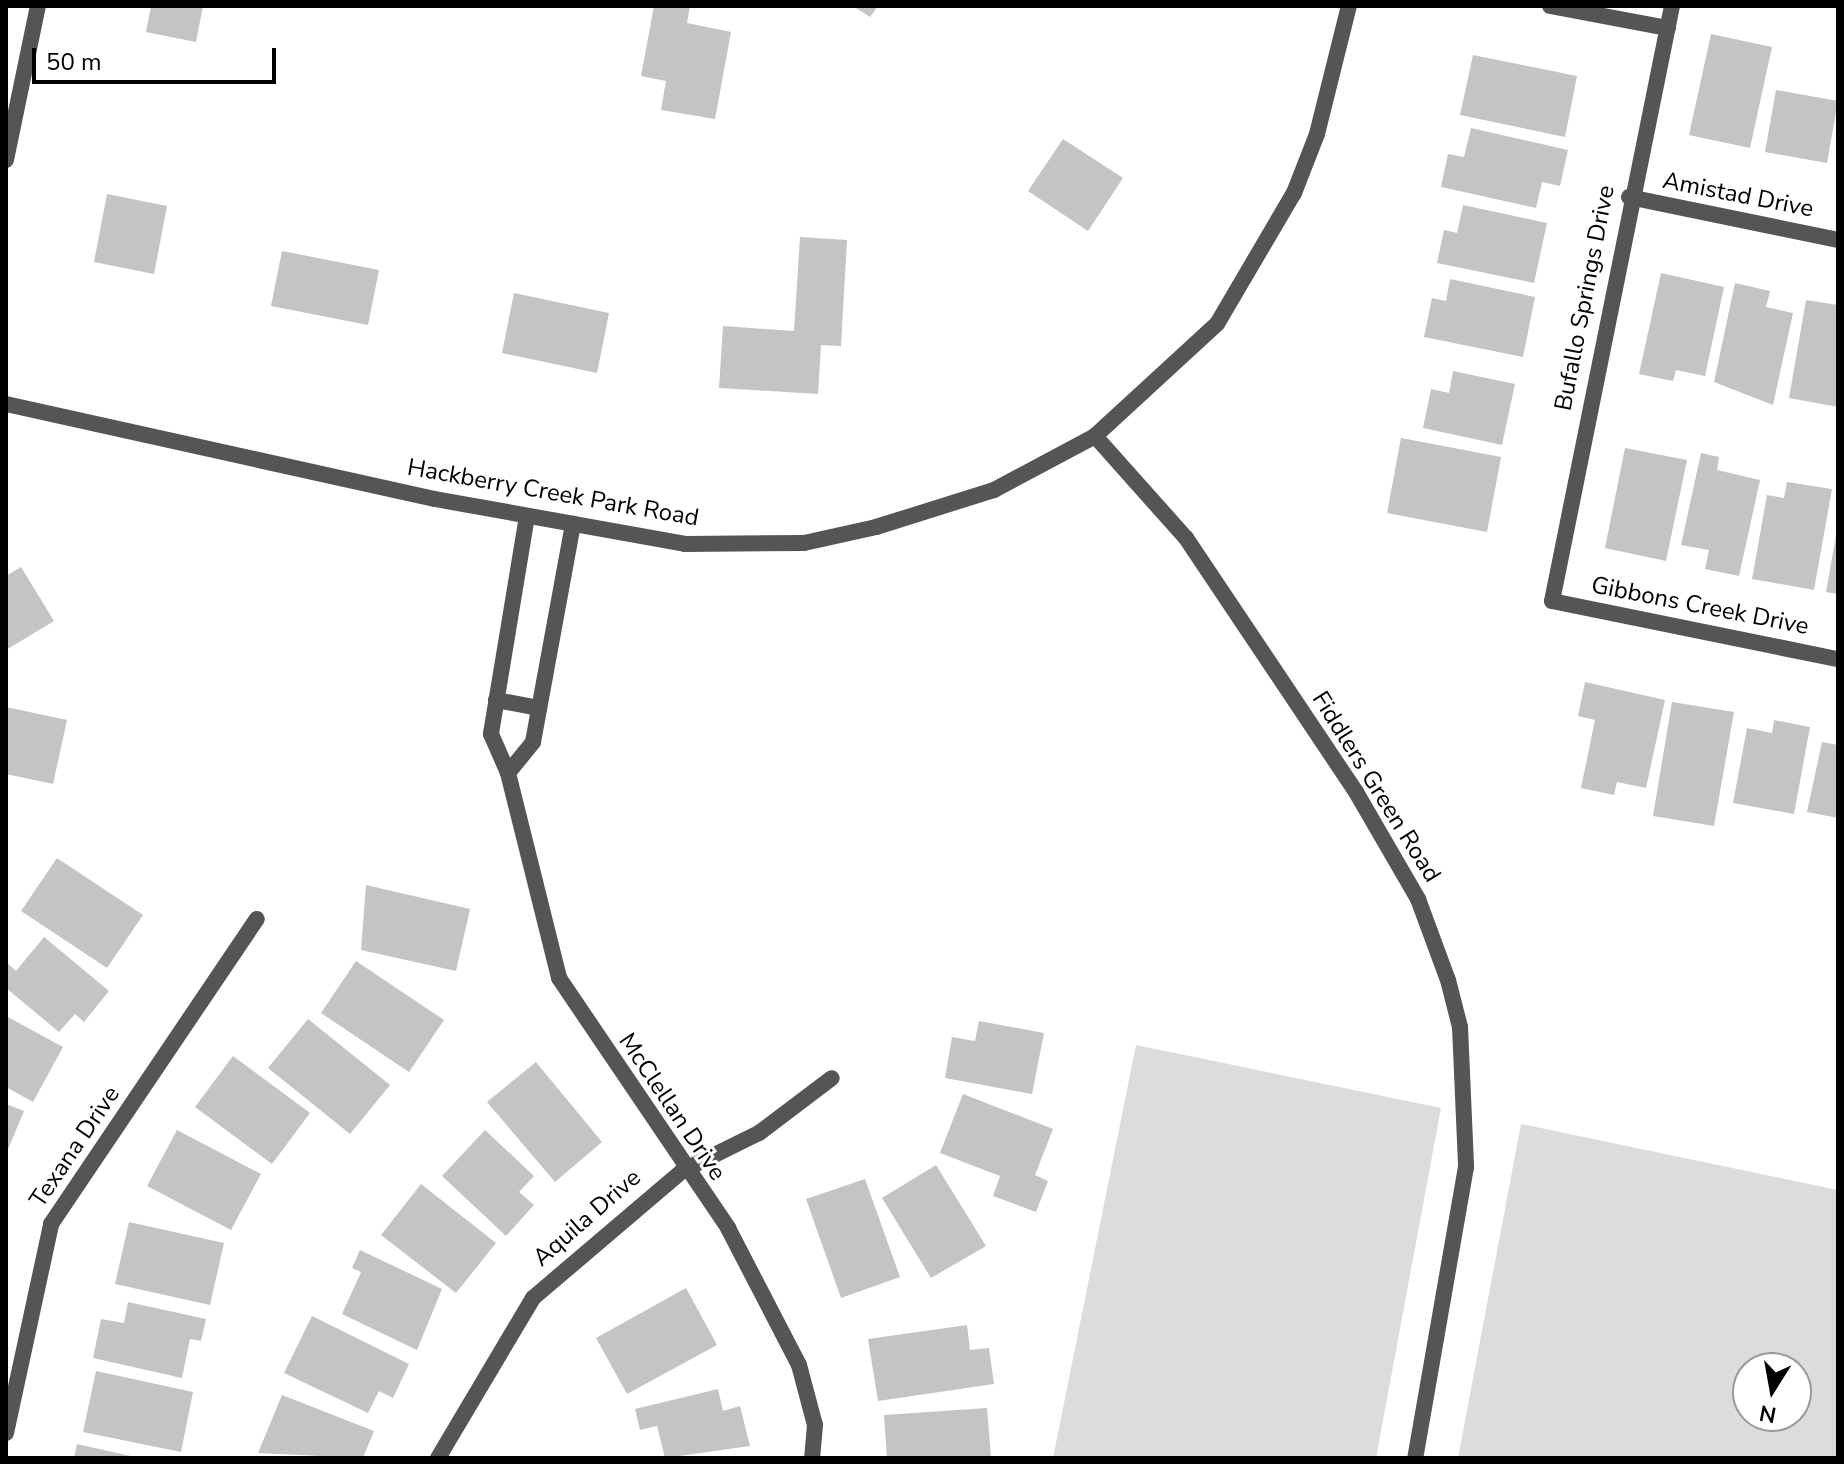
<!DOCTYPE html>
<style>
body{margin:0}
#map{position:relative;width:1844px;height:1464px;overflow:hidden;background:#fff;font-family:"Nunito Sans",sans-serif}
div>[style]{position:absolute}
.green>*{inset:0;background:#dcdcdc}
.building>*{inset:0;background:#c4c4c4}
.street>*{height:16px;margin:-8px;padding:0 8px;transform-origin:8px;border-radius:8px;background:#555}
span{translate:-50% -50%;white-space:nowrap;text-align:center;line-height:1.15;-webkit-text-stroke:6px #fff;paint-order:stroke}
.street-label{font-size:24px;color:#000}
.frame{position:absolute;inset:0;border:8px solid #000;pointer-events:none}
.north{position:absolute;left:1732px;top:1352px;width:80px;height:80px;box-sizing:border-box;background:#fff;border:2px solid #999;border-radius:50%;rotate:191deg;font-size:22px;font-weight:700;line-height:32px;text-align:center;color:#000}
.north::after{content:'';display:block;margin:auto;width:28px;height:36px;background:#000;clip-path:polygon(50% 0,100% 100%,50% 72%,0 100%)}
.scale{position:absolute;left:32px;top:48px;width:244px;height:36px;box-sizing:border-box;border:4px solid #000;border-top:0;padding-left:10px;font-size:24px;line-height:28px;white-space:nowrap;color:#000;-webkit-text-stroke:6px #fff;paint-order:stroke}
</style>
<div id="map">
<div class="green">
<div style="clip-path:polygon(1136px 1045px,1441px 1108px,1376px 1458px,1053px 1458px)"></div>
<div style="clip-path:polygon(evenodd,1521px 1124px,1838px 1190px,1838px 1458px,1458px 1458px,1521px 1124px,1748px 1368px,1796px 1368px,1796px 1416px,1748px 1416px,1748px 1368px)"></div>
</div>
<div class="building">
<div style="clip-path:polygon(151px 6px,203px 6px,196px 42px,146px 32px)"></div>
<div style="clip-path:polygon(654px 6px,690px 6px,687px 23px,731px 32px,715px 119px,661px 110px,666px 81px,641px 76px)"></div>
<div style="clip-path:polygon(853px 6px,878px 6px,870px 17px)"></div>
<div style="clip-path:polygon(1711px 34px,1772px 47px,1750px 148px,1689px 135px)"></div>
<div style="clip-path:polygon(1473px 55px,1577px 76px,1565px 137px,1460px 115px)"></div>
<div style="clip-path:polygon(1776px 90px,1838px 101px,1827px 163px,1765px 152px)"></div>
<div style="clip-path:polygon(1471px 128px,1568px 150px,1560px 186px,1542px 182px,1536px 208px,1441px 187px,1448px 154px,1464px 157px)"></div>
<div style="clip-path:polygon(1063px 139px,1123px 178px,1088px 231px,1028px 191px)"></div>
<div style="clip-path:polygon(107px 194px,167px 206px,154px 274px,94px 262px)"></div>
<div style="clip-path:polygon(1463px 205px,1547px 223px,1534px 283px,1437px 263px,1444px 230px,1457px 233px)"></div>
<div style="clip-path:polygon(800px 237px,847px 240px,841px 346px,821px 345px,818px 394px,719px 388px,723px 326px,794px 331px)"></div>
<div style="clip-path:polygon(282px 251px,379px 270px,368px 325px,271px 306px)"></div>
<div style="clip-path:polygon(1661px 273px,1724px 287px,1705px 376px,1676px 370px,1673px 381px,1639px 374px)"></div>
<div style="clip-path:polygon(1450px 279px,1535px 297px,1523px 357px,1424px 337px,1432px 298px,1446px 301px)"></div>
<div style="clip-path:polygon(1735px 283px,1770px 291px,1766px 307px,1793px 313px,1773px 405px,1714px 382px)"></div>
<div style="clip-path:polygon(514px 293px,609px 313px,597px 373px,502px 353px)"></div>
<div style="clip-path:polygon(1806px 300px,1838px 305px,1838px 407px,1789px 398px)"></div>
<div style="clip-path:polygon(1453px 371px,1515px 384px,1502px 445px,1423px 428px,1431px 389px,1449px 393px)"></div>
<div style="clip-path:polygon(1401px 438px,1501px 457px,1487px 532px,1387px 513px)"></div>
<div style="clip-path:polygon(1625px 448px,1687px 460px,1666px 561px,1605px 548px)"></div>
<div style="clip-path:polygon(1701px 453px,1719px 457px,1717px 470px,1760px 480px,1739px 576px,1705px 569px,1709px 550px,1681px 545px)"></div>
<div style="clip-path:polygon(1787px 482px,1832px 489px,1814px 590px,1752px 579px,1767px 495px,1784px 498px)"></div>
<div style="clip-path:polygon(1836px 535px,1838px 535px,1838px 594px,1826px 592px)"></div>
<div style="clip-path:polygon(21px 567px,54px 621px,6px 650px,6px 576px)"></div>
<div style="clip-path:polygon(1585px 682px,1665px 700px,1646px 788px,1617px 782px,1614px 795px,1581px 788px,1595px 720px,1578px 716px)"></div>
<div style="clip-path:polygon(1672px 702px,1734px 712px,1714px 826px,1653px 816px)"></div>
<div style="clip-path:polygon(6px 707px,67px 720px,53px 784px,6px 774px)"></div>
<div style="clip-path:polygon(1774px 720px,1810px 727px,1794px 814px,1733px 803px,1747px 728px,1772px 733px)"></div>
<div style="clip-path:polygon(1822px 742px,1838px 745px,1838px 818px,1807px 812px)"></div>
<div style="clip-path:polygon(57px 858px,143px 915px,107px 968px,21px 911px)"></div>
<div style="clip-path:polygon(366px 885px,470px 909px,456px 971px,361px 950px)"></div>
<div style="clip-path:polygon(44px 937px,109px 991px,84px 1022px,75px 1014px,59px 1032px,6px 988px,6px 962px,16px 971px)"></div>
<div style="clip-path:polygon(356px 961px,444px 1020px,409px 1072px,321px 1013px)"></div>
<div style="clip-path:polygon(6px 1016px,63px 1047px,33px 1102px,6px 1087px)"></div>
<div style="clip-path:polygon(308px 1019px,390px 1085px,350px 1134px,268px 1068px)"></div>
<div style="clip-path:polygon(979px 1021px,1044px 1033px,1032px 1094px,945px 1078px,952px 1037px,975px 1041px)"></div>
<div style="clip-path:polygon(233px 1056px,310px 1113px,272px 1164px,195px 1107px)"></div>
<div style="clip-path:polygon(536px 1062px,602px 1142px,555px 1182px,487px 1102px)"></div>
<div style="clip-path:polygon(963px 1094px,1053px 1129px,1035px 1175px,1048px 1181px,1036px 1212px,993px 1196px,1000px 1176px,940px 1153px)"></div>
<div style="clip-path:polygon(6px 1104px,24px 1111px,6px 1154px)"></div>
<div style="clip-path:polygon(177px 1130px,261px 1174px,231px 1230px,147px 1186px)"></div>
<div style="clip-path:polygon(485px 1130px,534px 1176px,519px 1192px,534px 1205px,506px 1236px,442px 1176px)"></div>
<div style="clip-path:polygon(936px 1165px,986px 1246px,931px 1278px,882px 1198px)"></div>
<div style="clip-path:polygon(865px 1179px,900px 1277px,841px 1298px,806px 1199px)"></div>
<div style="clip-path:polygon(421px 1184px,496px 1243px,456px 1293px,381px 1235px)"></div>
<div style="clip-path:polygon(129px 1222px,224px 1243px,210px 1305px,115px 1284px)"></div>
<div style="clip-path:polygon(360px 1250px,442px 1289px,417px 1350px,342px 1314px,361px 1272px,352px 1268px)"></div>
<div style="clip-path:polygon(686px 1288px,717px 1345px,627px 1394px,596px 1338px)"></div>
<div style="clip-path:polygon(128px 1302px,206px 1319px,201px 1341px,190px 1339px,182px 1378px,93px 1358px,101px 1319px,124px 1323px)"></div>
<div style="clip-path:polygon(312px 1316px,409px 1364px,393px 1398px,379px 1391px,368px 1413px,284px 1373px)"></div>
<div style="clip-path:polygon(967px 1325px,970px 1350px,989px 1348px,994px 1384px,878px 1401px,868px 1339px)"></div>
<div style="clip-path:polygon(96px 1371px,193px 1392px,181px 1452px,83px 1432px)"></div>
<div style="clip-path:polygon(718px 1389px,723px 1411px,740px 1406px,750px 1446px,665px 1458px,657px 1426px,640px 1430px,635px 1409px)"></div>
<div style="clip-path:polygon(282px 1395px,374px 1431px,363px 1458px,258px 1453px)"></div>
<div style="clip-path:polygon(987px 1408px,991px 1458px,887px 1458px,884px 1415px)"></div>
<div style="clip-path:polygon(77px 1444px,135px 1457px,135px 1458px,74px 1458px)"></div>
</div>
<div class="street">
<div style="left:1550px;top:6px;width:120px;rotate:10.6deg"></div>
<div style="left:1672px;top:6px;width:607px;rotate:101.4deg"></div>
<div style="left:1552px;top:601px;width:292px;rotate:11.5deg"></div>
<div style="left:6px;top:160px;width:157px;rotate:-78.3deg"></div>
<div style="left:1629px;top:197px;width:213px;rotate:11.6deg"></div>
<div style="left:6px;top:404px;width:439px;rotate:12.5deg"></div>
<div style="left:435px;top:499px;width:254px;rotate:10.2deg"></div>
<div style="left:685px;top:544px;width:119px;rotate:-0.5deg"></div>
<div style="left:804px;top:543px;width:74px;rotate:-12.5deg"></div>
<div style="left:876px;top:527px;width:124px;rotate:-17.4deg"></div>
<div style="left:994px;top:490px;width:115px;rotate:-28.1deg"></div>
<div style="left:1095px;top:436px;width:166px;rotate:-42.6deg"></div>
<div style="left:1217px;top:324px;width:152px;rotate:-59.6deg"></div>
<div style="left:1294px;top:193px;width:63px;rotate:-68.7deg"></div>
<div style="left:1317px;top:134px;width:132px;rotate:-76deg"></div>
<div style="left:1095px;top:436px;width:137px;rotate:48.3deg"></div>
<div style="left:1186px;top:538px;width:306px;rotate:56.2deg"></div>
<div style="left:1356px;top:792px;width:124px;rotate:59.9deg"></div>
<div style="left:1418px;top:899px;width:86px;rotate:69.7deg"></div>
<div style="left:1448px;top:980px;width:49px;rotate:75.7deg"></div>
<div style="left:1460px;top:1027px;width:140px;rotate:87.5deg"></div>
<div style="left:1466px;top:1167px;width:295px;rotate:99.9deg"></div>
<div style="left:527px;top:516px;width:221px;rotate:99.4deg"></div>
<div style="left:491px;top:734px;width:43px;rotate:66.4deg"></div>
<div style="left:508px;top:773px;width:211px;rotate:76deg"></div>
<div style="left:559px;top:978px;width:302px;rotate:55.9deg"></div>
<div style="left:728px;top:1228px;width:154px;rotate:62.6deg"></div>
<div style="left:799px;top:1365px;width:62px;rotate:75.1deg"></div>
<div style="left:815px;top:1425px;width:33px;rotate:95deg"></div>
<div style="left:496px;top:700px;width:44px;rotate:10.5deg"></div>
<div style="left:508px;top:773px;width:40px;rotate:-51deg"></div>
<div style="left:533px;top:742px;width:222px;rotate:-79.6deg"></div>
<div style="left:6px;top:1433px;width:214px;rotate:-77.8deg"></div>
<div style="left:51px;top:1224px;width:368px;rotate:-56deg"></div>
<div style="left:438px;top:1458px;width:186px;rotate:-59.3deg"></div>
<div style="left:533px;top:1298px;width:196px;rotate:-40.4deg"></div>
<div style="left:682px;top:1171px;width:86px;rotate:-26.3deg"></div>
<div style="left:759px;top:1133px;width:91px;rotate:-37deg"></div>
</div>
<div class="street-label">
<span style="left:1738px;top:195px;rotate:11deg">Amistad Drive</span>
<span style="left:1585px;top:298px;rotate:-79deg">Bufallo Springs Drive</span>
<span style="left:553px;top:493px;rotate:10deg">Hackberry Creek Park Road</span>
<span style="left:1700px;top:606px;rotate:11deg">Gibbons Creek Drive</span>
<span style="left:1376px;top:787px;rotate:58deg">Fiddlers Green Road</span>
<span style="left:672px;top:1107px;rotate:56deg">McClellan Drive</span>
<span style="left:75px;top:1147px;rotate:-56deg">Texana Drive</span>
<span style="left:587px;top:1218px;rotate:-41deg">Aquila Drive</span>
</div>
<div class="frame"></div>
<div class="north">N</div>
<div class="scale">50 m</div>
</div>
